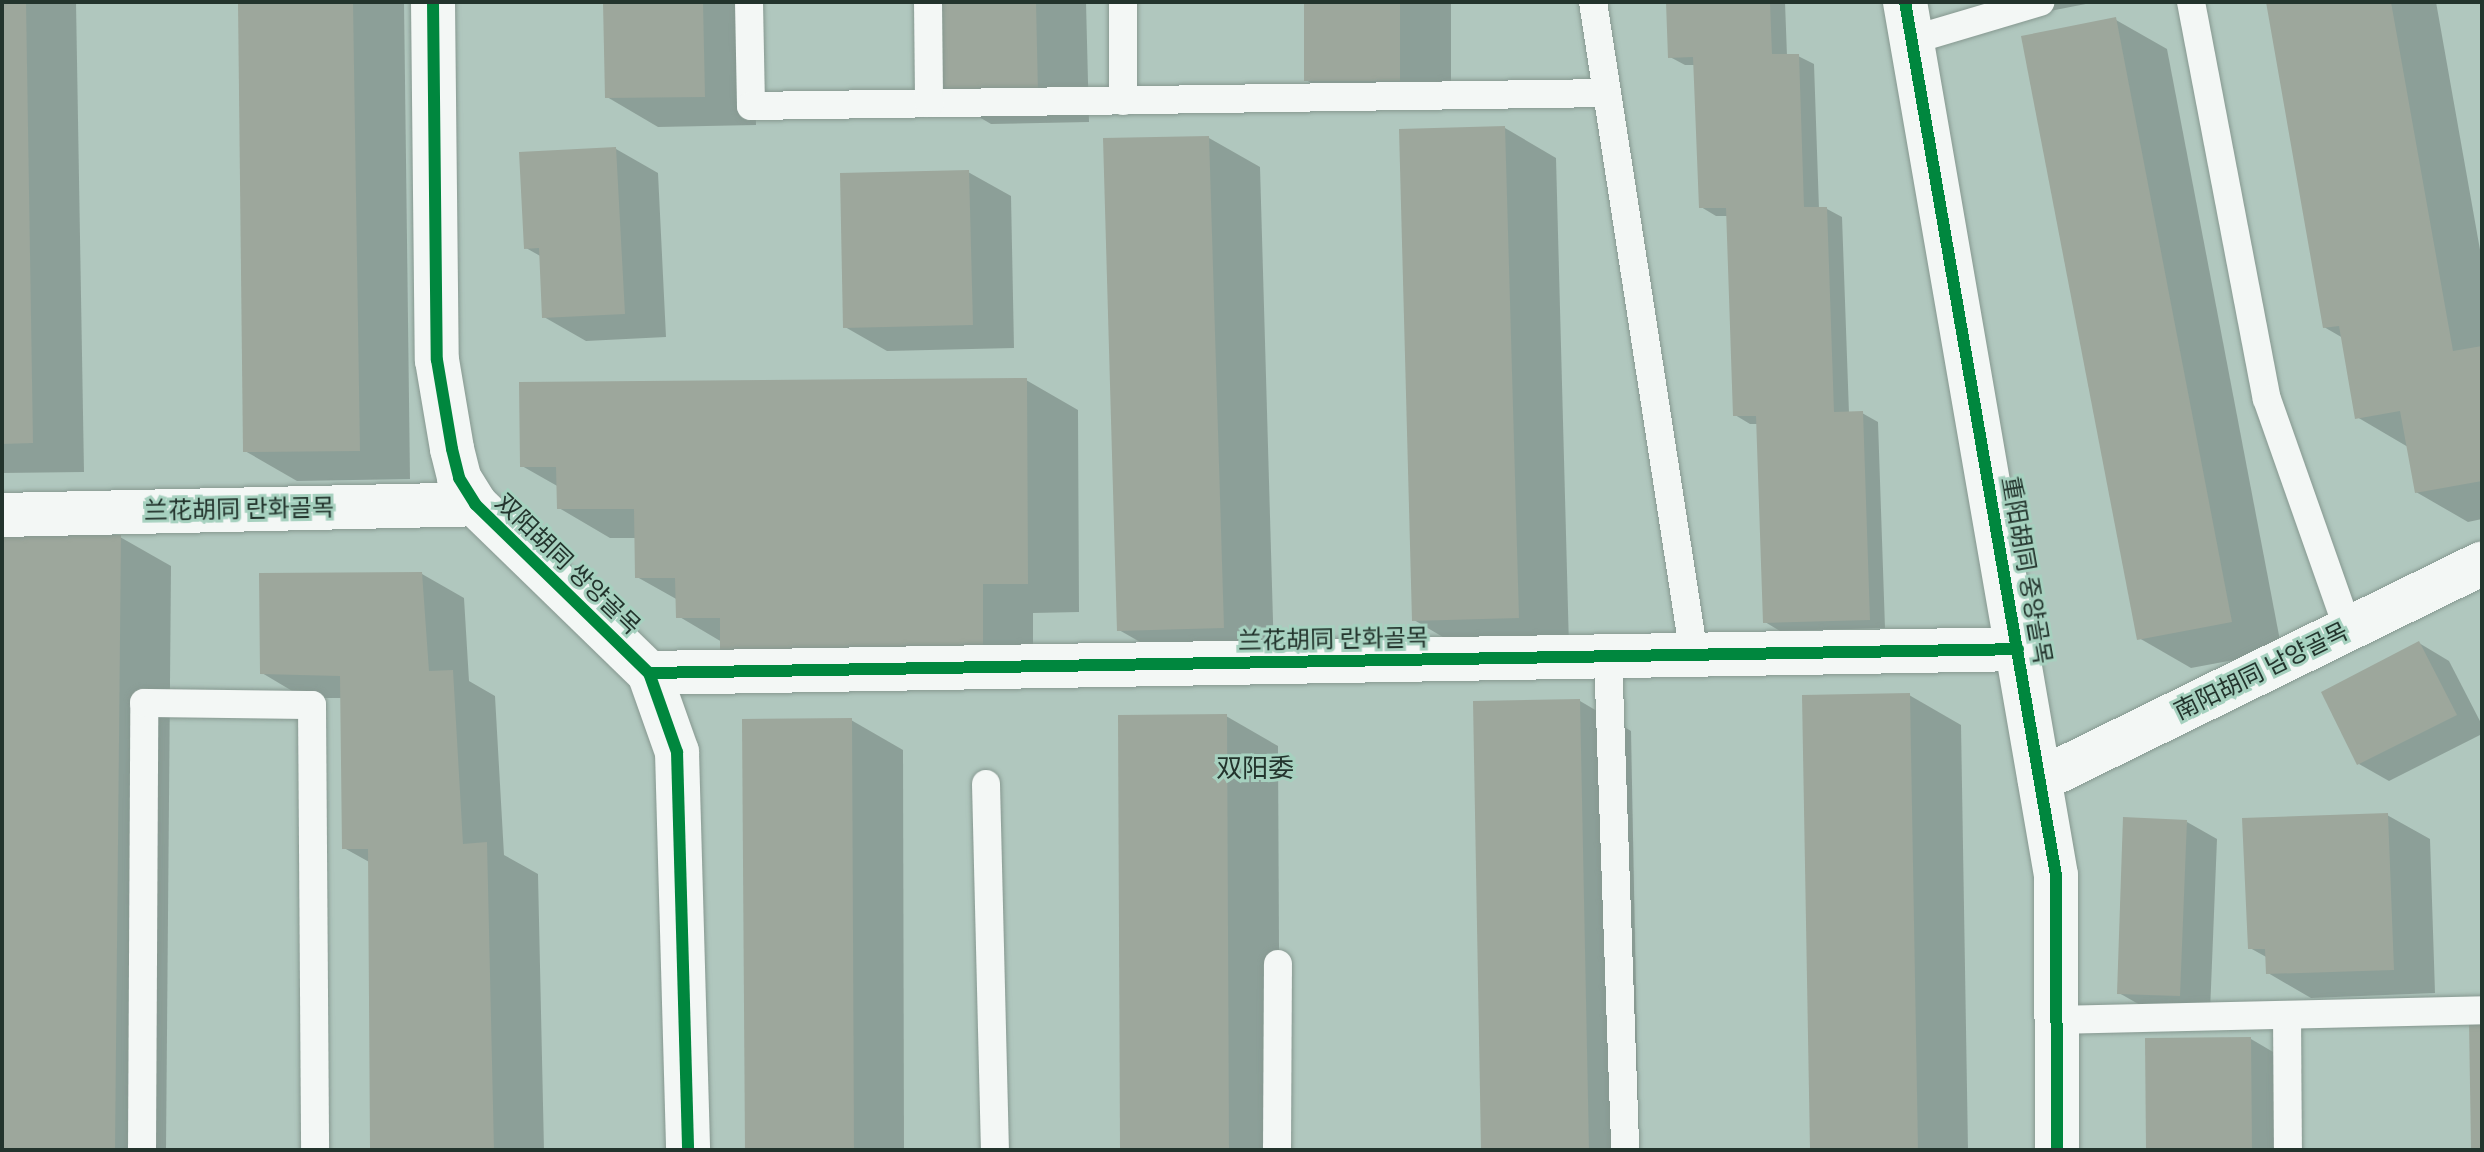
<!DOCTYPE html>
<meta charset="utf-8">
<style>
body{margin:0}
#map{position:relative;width:2484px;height:1152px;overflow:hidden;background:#b0c7be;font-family:Cabin,"Noto Sans SC","Noto Sans KR",sans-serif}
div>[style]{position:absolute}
.shadow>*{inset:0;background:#0003}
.building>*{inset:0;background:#9da79c}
.roads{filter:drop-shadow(0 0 2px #869890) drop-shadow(0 0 2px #869890)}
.service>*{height:28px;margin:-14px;padding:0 14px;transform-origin:14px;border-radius:14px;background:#f3f7f5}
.minor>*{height:44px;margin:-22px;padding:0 22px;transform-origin:22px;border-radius:22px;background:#f3f7f5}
.cycleway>*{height:12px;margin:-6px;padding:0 6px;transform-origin:6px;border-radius:6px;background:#00873e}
span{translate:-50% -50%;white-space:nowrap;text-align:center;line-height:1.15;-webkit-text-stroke:6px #a6d1bf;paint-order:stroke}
.street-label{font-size:24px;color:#23342d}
.neighbourhood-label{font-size:26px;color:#23342d}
.frame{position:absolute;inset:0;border:4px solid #23342d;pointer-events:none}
</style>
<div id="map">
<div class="shadow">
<div style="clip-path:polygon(2px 2px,76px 2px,84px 472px,2px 473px)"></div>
<div style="clip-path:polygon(240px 2px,404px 2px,410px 479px,297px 481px,245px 451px)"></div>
<div style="clip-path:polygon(605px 2px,753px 2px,756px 125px,658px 127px,607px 97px)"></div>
<div style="clip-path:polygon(938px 2px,1086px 2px,1089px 122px,991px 124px,940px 94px)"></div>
<div style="clip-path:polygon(1306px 2px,1451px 2px,1451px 109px,1357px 109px,1306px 80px)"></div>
<div style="clip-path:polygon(1668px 2px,1785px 2px,1787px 56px,1798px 56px,1814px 64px,1819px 209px,1827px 209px,1842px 217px,1849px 413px,1862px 413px,1878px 422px,1885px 628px,1780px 631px,1765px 622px,1758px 424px,1750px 424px,1735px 415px,1728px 216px,1716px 216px,1701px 207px,1696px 65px,1685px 65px,1670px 57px)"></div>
<div style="clip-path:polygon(2006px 2px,2096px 2px,2029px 15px)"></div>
<div style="clip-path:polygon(2268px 2px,2436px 2px,2482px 261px,2482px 519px,2468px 522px,2416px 492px,2408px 447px,2357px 417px,2343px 338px,2324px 327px)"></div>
<div style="clip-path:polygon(2116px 20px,2167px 49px,2282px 651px,2191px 668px,2139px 638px)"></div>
<div style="clip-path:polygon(1505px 128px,1556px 158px,1569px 647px,1465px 650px,1414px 620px)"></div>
<div style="clip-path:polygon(1209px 138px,1260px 167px,1274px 656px,1170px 659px,1119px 630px)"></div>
<div style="clip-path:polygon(616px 149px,658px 173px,666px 337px,586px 341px,544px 317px,542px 257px,526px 248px)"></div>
<div style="clip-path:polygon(968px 172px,1011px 196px,1014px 348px,887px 351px,845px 327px)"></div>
<div style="clip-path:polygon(1026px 380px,1078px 410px,1079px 612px,1033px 613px,1033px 684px,722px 642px,678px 616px,678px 600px,637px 577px,637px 538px,610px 538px,559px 508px,559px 487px,522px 466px)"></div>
<div style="clip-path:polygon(120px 537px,171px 566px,166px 1150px,2px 1150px)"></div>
<div style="clip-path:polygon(422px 574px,464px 598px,469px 681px,495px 696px,504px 855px,538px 874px,544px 1150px,372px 1150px,371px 863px,344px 848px,342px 698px,304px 698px,262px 673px)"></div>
<div style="clip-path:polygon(2419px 643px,2449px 661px,2482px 725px,2482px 734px,2389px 781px,2359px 764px)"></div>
<div style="clip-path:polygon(1909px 695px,1961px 725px,1968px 1150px,1812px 1150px)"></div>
<div style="clip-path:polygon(1580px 701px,1631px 731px,1639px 1150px,1483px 1150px)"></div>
<div style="clip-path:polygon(1226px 716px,1278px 746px,1280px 1150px,1122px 1150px)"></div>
<div style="clip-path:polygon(851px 720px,903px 750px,904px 1150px,747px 1150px)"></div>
<div style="clip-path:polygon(2387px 815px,2430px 839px,2435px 993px,2311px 998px,2268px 973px,2268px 958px,2250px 948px)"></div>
<div style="clip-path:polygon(2187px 822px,2217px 839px,2210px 1012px,2149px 1010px,2119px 993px)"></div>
<div style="clip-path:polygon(2251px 1039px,2302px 1069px,2302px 1150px,2148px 1150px)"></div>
</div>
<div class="building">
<div style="clip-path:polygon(2px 2px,26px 2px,33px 443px,2px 444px)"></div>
<div style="clip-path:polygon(238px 2px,353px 2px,360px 451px,243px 452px)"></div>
<div style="clip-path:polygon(603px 2px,703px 2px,705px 97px,605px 98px)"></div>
<div style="clip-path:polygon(936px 2px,1036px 2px,1038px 94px,938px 95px)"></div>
<div style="clip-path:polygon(1304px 2px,1400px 2px,1400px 81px,1304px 81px)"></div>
<div style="clip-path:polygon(1666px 2px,1770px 2px,1772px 54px,1799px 54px,1804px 207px,1827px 207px,1834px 412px,1863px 411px,1870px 620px,1763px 623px,1756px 416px,1733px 416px,1726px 208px,1699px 208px,1693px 57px,1668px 58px)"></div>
<div style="clip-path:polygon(2266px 2px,2391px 2px,2453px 351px,2482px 346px,2482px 481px,2415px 493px,2400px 411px,2355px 419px,2339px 326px,2323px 328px)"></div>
<div style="clip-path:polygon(2116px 17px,2232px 622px,2137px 640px,2021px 36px)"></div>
<div style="clip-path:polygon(1505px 126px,1519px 618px,1412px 621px,1399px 129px)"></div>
<div style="clip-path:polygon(1209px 136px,1224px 628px,1117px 631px,1103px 138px)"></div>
<div style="clip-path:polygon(616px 147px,625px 314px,542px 318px,539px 248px,524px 249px,519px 152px)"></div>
<div style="clip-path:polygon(969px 170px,973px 325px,843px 328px,840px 173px)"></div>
<div style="clip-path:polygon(1027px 378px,1028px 584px,983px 584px,983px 656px,720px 658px,720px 618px,676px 618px,675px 578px,635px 578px,634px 509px,557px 509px,556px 467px,520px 467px,519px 382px)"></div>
<div style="clip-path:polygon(2px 534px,121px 535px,115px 1150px,2px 1150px)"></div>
<div style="clip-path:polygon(422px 572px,429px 671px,453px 670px,463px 844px,487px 842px,494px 1150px,370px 1150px,368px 849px,342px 849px,340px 676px,260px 674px,259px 573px)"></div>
<div style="clip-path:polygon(2419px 641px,2457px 715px,2357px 765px,2321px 692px)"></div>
<div style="clip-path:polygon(1910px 693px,1918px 1150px,1810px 1150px,1802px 695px)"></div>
<div style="clip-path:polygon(1580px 699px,1589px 1150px,1481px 1150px,1473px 701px)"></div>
<div style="clip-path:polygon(1227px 714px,1229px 1150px,1120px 1150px,1118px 715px)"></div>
<div style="clip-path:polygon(852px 718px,854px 1150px,745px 1150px,742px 719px)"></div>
<div style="clip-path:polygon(2388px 813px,2394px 970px,2266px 974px,2265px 949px,2248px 949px,2242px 818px)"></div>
<div style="clip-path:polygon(2123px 817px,2187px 820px,2180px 996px,2117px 994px)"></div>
<div style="clip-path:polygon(2469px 1022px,2482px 1022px,2482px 1150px,2471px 1150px)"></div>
<div style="clip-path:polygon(2251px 1037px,2252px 1150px,2146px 1150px,2145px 1038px)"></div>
</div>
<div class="roads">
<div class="service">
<div style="left:749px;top:2px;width:104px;rotate:88.9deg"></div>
<div style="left:751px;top:106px;width:855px;rotate:-0.87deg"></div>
<div style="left:928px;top:2px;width:101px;rotate:89.4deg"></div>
<div style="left:1123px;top:2px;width:99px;rotate:90deg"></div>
<div style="left:1593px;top:2px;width:661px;rotate:81.21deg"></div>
<div style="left:2191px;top:2px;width:404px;rotate:79.2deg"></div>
<div style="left:2267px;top:399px;width:244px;rotate:70.6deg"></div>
<div style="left:1912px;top:40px;width:134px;rotate:-16.5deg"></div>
<div style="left:1608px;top:656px;width:494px;rotate:88deg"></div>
<div style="left:986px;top:784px;width:366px;rotate:88.6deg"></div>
<div style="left:2287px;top:1015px;width:135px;rotate:89.6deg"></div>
<div style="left:2057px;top:1020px;width:425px;rotate:-1.3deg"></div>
<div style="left:142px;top:1150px;width:447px;rotate:-89.7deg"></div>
<div style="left:144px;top:703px;width:168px;rotate:0.7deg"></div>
<div style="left:312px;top:705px;width:445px;rotate:89.6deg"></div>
<div style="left:1277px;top:1150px;width:186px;rotate:-89.7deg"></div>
</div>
<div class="minor">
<div style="left:433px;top:2px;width:358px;rotate:89.4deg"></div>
<div style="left:437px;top:360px;width:90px;rotate:80.4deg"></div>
<div style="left:452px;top:449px;width:30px;rotate:76deg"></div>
<div style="left:459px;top:478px;width:31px;rotate:58deg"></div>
<div style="left:475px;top:504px;width:243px;rotate:44.2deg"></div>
<div style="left:649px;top:673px;width:84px;rotate:70.5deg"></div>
<div style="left:677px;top:752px;width:398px;rotate:88.4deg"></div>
<div style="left:1905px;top:2px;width:886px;rotate:80.19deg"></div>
<div style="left:2056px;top:875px;width:275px;rotate:89.8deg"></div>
<div style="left:2px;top:515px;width:473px;rotate:-1.3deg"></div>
<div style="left:649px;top:673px;width:1369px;rotate:-1deg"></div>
<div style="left:2040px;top:780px;width:492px;rotate:-26.1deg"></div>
</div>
</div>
<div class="cycleway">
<div style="left:433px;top:2px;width:358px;rotate:89.4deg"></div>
<div style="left:437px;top:360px;width:90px;rotate:80.4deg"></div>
<div style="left:452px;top:449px;width:30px;rotate:76deg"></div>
<div style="left:459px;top:478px;width:31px;rotate:58deg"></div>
<div style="left:475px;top:504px;width:243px;rotate:44.2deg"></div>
<div style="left:649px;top:673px;width:84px;rotate:70.5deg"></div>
<div style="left:677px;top:752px;width:398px;rotate:88.4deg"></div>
<div style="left:1905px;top:2px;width:886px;rotate:80.19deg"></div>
<div style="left:2056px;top:875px;width:275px;rotate:89.8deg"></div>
<div style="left:649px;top:673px;width:1369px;rotate:-1deg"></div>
</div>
<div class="street-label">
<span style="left:239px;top:509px;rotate:-1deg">兰花胡同 란화골목</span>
<span style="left:568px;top:564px;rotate:44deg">双阳胡同 쌍양골목</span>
<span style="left:2027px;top:570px;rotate:80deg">重阳胡同 중양골목</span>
<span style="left:1333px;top:639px;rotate:-1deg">兰花胡同 란화골목</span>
<span style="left:2261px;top:671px;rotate:-26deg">南阳胡同 남양골목</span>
</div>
<div class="neighbourhood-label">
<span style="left:1255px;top:769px">双阳委</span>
</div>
<div class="frame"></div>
</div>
